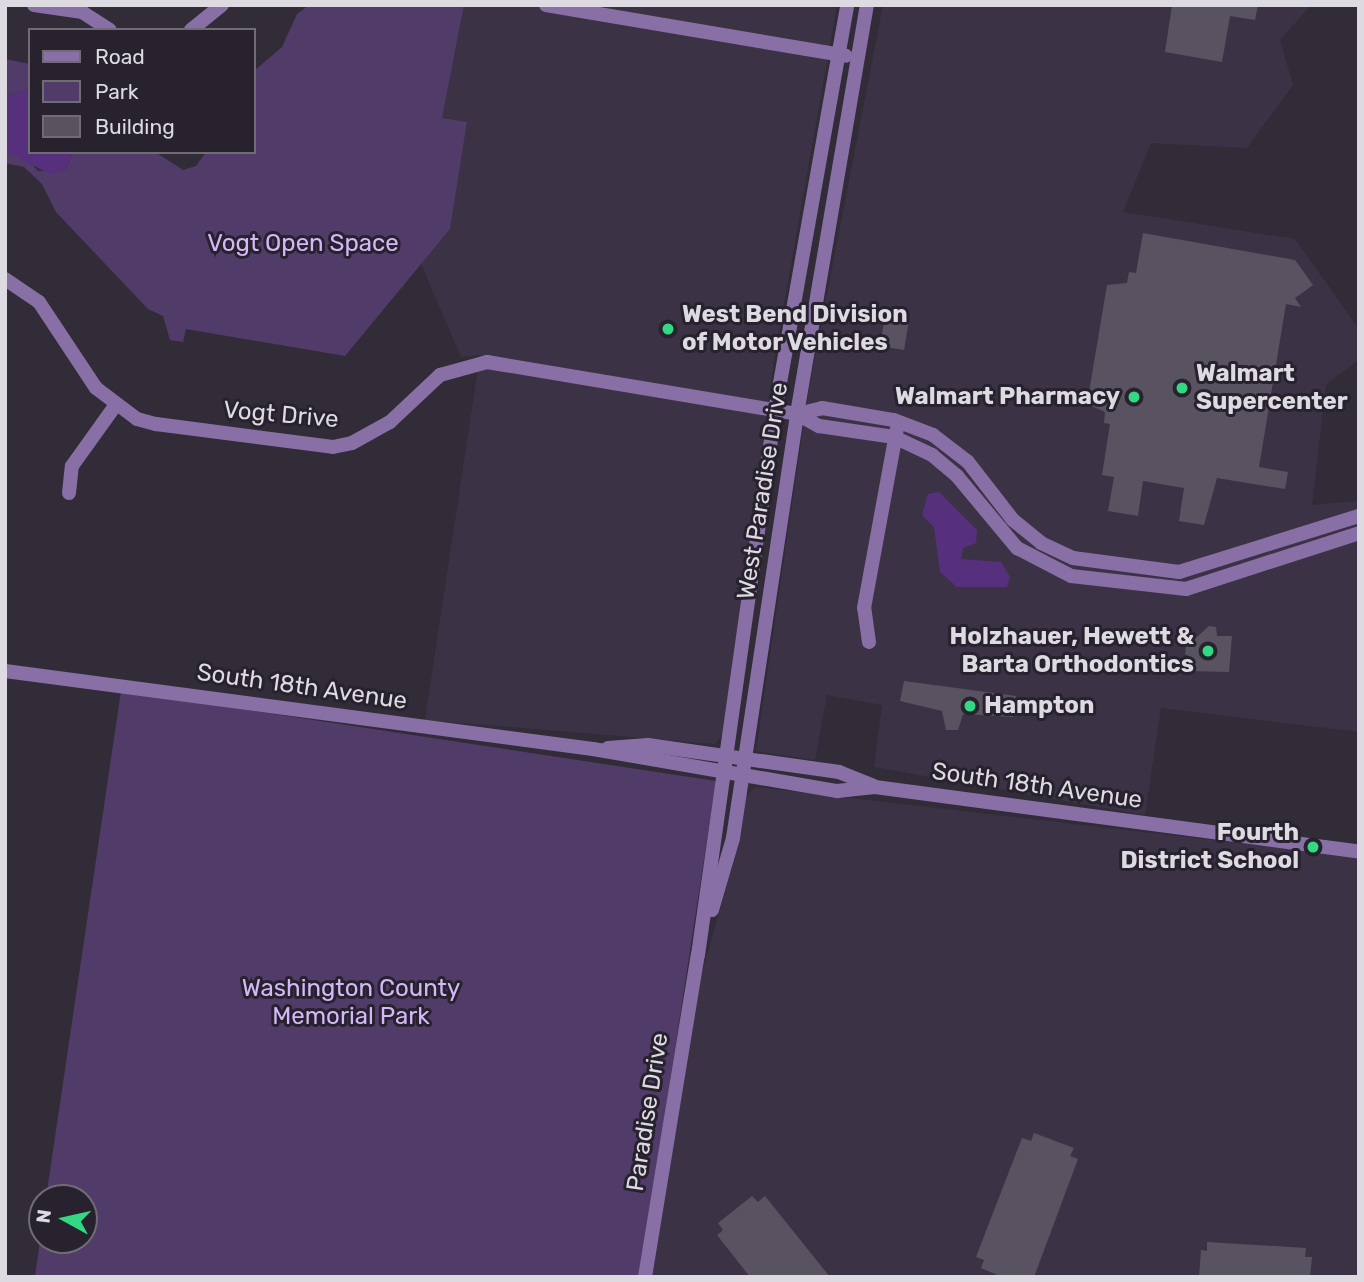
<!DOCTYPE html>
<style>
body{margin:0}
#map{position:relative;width:1364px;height:1282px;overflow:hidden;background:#312c38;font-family:Rubik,sans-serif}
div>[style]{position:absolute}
.built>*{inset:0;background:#3b3345}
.green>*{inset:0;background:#513c69}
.water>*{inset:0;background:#57307d}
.building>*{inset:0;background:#595361}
.minor>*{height:14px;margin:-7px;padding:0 7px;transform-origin:7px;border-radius:7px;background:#8870a6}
.dots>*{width:19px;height:19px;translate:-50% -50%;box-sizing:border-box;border:4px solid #27222e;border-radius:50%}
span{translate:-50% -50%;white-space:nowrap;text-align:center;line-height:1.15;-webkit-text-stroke:6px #27222e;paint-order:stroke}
.park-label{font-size:24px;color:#d4b7f8}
.poi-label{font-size:24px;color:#dddae2;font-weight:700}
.left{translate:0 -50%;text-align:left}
.right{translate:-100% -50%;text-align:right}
.street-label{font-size:24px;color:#dddae2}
.frame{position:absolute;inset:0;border:7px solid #dddae2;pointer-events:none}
.legend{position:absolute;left:28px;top:28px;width:228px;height:126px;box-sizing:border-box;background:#27222e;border:2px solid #706c76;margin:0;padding:9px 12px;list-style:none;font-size:21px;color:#dddae2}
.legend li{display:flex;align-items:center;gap:14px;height:35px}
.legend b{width:35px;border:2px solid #706c76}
.north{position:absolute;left:28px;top:1184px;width:70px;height:70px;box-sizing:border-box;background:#27222e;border:2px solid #706c76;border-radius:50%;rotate:278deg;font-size:19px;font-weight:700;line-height:28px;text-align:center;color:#dddae2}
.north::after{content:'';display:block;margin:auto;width:24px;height:32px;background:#32d882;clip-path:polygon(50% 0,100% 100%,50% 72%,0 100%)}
</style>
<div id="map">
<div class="built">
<div style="clip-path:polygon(464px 5px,837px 5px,774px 360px,725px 732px,715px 744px,425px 720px,480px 355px,461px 357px,421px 264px,450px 229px,467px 122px,442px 118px)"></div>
<div style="clip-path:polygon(883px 5px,1311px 5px,1280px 40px,1293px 85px,1247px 148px,1151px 143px,1123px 212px,1295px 239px,1359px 329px,1359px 360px,1326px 384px,1312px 505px,1359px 501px,1359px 732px,1161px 708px,1145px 815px,874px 767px,882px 705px,827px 695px,815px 760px,756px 751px,809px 388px)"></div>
<div style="clip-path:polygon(755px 787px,1359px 857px,1359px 1277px,652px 1277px,698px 986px,735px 858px,745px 798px)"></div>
</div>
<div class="green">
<div style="clip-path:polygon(309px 5px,464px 5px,442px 118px,467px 122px,450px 229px,345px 356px,186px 329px,183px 342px,170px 340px,163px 316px,148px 309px,56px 212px,42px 184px,24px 167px,5px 163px,5px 151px,26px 158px,38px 171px,66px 169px,73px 152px,155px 152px,183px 170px,196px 166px,206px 152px,254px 152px,254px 71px,282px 47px,297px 14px)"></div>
<div style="clip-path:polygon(5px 59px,30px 64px,30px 89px,5px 96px)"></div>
<div style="clip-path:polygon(121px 691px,716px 781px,640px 1277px,35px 1277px,42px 1227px,42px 1240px,84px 1240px,84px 1198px,46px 1198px)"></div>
</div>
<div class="water">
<div style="clip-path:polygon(29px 89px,30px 152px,73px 152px,66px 169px,50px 174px,5px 151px,5px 96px)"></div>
<div style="clip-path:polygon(939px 492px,977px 530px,976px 543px,963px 548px,961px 559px,1001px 562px,1010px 577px,1007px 587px,957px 587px,940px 572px,934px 527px,922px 515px,928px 494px)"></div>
</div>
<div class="building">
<div style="clip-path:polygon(1172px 5px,1258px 5px,1255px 20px,1230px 16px,1222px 62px,1165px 52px)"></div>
<div style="clip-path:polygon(1143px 233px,1295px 260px,1313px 285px,1295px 298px,1301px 307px,1286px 304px,1259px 467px,1288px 472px,1285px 489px,1217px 478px,1204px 525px,1179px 521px,1184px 488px,1143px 481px,1138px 516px,1108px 511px,1114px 477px,1102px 475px,1110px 424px,1104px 423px,1105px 412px,1087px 404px,1107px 285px,1127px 283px,1129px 272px,1136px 273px)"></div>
<div style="clip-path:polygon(885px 316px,909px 320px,904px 350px,880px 346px)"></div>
<div style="clip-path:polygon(1209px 626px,1216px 627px,1217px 636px,1232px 636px,1229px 672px,1191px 671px,1193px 658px,1185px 654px,1186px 647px)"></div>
<div style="clip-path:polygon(904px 681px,1016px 696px,1013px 717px,963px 714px,958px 730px,946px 730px,942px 711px,900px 701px)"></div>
<div style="clip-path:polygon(1034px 1133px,1074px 1148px,1070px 1156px,1078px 1159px,1034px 1277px,1002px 1277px,981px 1268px,984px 1260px,976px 1257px,1022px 1138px,1031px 1141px)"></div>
<div style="clip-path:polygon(752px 1196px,758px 1202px,765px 1196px,830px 1277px,750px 1277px,717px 1235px,723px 1230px,718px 1223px)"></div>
<div style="clip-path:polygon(1207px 1242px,1306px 1248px,1305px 1257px,1312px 1257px,1310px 1277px,1199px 1277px,1201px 1250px,1207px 1251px)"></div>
</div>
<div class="minor">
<div style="left:34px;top:5px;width:49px;rotate:8.3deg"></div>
<div style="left:82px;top:12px;width:33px;rotate:33deg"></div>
<div style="left:546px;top:5px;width:304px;rotate:9.6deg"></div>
<div style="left:191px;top:30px;width:40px;rotate:-39deg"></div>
<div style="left:5px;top:279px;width:41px;rotate:34.1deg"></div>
<div style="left:39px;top:302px;width:103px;rotate:56.5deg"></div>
<div style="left:96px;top:388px;width:51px;rotate:37.1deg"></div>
<div style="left:137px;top:419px;width:20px;rotate:15deg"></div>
<div style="left:156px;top:424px;width:178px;rotate:7.4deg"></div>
<div style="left:333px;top:447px;width:19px;rotate:-12deg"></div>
<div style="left:352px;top:443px;width:43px;rotate:-28.9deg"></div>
<div style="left:390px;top:422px;width:69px;rotate:-43.2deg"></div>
<div style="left:440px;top:375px;width:49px;rotate:-15.5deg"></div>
<div style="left:487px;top:362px;width:314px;rotate:9.5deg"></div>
<div style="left:797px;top:414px;width:25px;rotate:29deg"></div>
<div style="left:819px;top:426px;width:76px;rotate:8.3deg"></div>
<div style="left:894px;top:437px;width:42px;rotate:25.3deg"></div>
<div style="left:932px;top:455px;width:33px;rotate:40deg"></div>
<div style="left:957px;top:476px;width:94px;rotate:50.2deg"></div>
<div style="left:1017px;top:548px;width:61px;rotate:27.4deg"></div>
<div style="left:1071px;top:576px;width:116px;rotate:6.4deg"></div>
<div style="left:1186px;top:589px;width:182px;rotate:-17.9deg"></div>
<div style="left:797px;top:414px;width:26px;rotate:-13deg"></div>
<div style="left:822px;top:408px;width:73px;rotate:9.5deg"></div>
<div style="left:894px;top:420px;width:42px;rotate:21deg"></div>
<div style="left:933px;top:435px;width:44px;rotate:37.6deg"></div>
<div style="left:968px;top:462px;width:73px;rotate:52.2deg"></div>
<div style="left:1013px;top:520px;width:36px;rotate:39deg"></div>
<div style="left:1041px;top:543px;width:35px;rotate:25deg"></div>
<div style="left:1073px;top:558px;width:107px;rotate:7.5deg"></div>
<div style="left:1179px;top:572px;width:189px;rotate:-17.3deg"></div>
<div style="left:69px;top:493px;width:27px;rotate:-84deg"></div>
<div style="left:72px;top:466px;width:74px;rotate:-54.4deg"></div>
<div style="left:869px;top:642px;width:34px;rotate:-98deg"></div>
<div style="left:864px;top:608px;width:182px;rotate:-79.6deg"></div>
<div style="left:5px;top:671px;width:593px;rotate:7.56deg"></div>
<div style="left:593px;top:749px;width:248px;rotate:9.8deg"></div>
<div style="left:837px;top:791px;width:38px;rotate:-6deg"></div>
<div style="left:875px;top:787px;width:488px;rotate:7.6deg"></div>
<div style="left:608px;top:748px;width:40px;rotate:-4.3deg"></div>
<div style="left:648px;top:745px;width:114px;rotate:8.1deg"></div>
<div style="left:761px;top:761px;width:79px;rotate:8deg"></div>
<div style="left:839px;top:772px;width:37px;rotate:22deg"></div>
<div style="left:712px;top:910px;width:75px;rotate:-73.7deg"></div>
<div style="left:733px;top:838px;width:429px;rotate:-81.4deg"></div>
<div style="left:797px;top:414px;width:415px;rotate:-80.3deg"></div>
<div style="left:645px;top:1277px;width:326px;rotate:-80.7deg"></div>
<div style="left:698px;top:955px;width:549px;rotate:-81.94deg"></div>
<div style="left:775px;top:411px;width:412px;rotate:-79.9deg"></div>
</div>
<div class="dots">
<div style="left:668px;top:329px;background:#32d882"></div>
<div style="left:1182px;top:388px;background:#32d882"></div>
<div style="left:1134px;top:397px;background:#32d882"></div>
<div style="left:1208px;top:651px;background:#32d882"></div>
<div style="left:970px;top:706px;background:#32d882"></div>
<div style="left:1313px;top:847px;background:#32d882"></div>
</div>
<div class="park-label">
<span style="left:303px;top:244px">Vogt Open Space</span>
<span style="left:351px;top:1003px">Washington County<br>Memorial Park</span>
</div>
<div class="poi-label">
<span class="left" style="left:682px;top:329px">West Bend Division<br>of Motor Vehicles</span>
<span class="left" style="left:1196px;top:388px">Walmart<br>Supercenter</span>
<span class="right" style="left:1120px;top:397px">Walmart Pharmacy</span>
<span class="right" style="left:1194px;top:651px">Holzhauer, Hewett &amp;<br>Barta Orthodontics</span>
<span class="left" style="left:984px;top:706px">Hampton</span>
<span class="right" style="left:1299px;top:847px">Fourth<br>District School</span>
</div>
<div class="street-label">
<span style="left:281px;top:415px;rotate:5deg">Vogt Drive</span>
<span style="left:763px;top:491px;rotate:-81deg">West Paradise Drive</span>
<span style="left:302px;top:687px;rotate:8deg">South 18th Avenue</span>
<span style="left:1037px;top:786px;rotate:8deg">South 18th Avenue</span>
<span style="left:648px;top:1112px;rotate:-81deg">Paradise Drive</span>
</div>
<div class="frame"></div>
<ul class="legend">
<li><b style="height:9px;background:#8870a6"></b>Road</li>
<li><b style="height:19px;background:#513c69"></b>Park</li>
<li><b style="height:19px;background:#595361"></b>Building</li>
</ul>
<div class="north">N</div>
</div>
